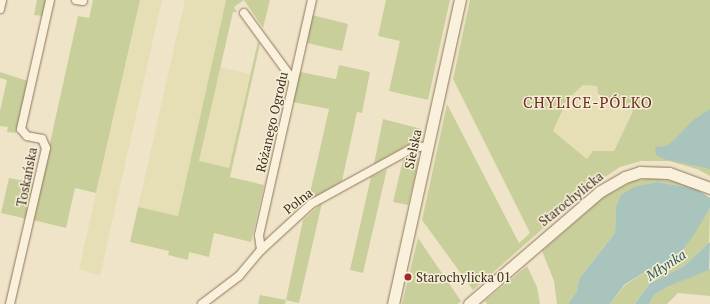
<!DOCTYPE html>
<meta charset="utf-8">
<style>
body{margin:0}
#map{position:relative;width:710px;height:304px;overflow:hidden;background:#f0e4c8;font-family:"PT Serif",serif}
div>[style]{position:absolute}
.farmland>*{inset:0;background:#e6deb5}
.green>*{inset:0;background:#c9cf9b}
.water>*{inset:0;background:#a9c4bc}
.roads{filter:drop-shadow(0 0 1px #8d765c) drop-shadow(0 0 1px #8d765c)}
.street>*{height:8px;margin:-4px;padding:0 4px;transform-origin:4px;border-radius:4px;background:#faf1dc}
.secondary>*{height:11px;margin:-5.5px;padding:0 5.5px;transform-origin:5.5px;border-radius:5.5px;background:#faf1dc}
.dots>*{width:11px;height:11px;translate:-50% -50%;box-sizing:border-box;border:2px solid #f7eed8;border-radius:50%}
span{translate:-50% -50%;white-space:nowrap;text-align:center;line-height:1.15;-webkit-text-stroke:3px #f7eed8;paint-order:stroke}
.street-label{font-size:13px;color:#3d2e20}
.poi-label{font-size:13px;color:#3d2e20}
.left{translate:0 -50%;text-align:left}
.water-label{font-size:14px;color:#2f5d5a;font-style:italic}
.quarter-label{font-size:15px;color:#6b2e1e;letter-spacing:1px}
</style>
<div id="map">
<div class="farmland">
<div style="clip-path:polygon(140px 0,162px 0,100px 276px,79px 269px)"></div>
<div style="clip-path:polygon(185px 0,226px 0,178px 216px,138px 207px)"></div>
<div style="clip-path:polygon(220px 67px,250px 74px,229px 169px,199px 161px)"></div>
<div style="clip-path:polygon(583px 85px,597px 86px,598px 94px,633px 110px,614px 151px,593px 151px,588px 159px,553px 131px,567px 100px)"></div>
</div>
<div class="green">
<div style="clip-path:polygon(37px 0,46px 0,43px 16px,34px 15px)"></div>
<div style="clip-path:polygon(93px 0,140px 0,96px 193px,75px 188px,66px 228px,33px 220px,78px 16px,89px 18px)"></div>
<div style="clip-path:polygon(226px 0,270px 0,263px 28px,244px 0,234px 7px,237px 12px,233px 12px,199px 161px,229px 168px,258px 41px,260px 44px,230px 177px,264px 185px,251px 242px,214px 233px,209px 257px,189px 252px,188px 260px,168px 255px,169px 251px,130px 242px,138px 207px,178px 216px)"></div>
<div style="clip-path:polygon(386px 0,450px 0,428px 100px,389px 91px,400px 41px,378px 36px)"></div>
<div style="clip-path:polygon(evenodd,470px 0,710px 0,710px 176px,697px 169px,669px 161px,641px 161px,620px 167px,589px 188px,473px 290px,422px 220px,447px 104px,519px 243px,530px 233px,453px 79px,470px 0,583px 85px,597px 86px,598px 94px,633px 111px,614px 151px,593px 151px,587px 159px,553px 131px,567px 100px,583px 85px)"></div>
<div style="clip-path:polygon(312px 15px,348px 24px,342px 51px,307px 43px)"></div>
<div style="clip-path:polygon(339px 65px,370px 72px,362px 113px,357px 112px,342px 181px,308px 202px,329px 109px,293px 102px,300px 72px,336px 79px)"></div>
<div style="clip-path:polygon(0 72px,28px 81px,16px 133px,7px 132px,8px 127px,0 126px,0 111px,7px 80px,0 78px)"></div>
<div style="clip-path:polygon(383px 119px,422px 129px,419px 139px,374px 164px)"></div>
<div style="clip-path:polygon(414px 155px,419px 159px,408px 205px,393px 202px,403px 160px)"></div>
<div style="clip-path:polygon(387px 169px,363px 273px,350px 270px,371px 177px)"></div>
<div style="clip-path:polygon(9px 178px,35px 183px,27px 219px,1px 213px)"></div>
<div style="clip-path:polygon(653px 178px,673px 181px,696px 189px,658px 182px,616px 207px,615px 233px,579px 279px,577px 291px,568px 304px,557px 304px,554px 281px,542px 251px,605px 196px,633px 181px)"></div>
<div style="clip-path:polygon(322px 203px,299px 303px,286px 300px,285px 304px,258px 304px,260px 295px,286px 300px,303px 220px)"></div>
<div style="clip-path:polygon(710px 208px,709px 243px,684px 266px,649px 284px,635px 304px,610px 304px,624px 286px,648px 270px,678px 256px)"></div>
<div style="clip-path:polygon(418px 238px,461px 301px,458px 304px,402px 304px)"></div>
<div style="clip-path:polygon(527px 266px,537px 287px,540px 304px,487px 304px,485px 301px)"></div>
<div style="clip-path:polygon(710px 269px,710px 296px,678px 293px,667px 304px,649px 304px,654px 295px,667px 287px)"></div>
</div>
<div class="water">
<div style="clip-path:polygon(710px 109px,710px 169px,663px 159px,656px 155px,655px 147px,666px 146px,674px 140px,693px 120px)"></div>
<div style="clip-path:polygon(658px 182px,696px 189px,710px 198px,710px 208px,693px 236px,678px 256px,648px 270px,624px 285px,610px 304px,568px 304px,577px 291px,579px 279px,615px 233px,616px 207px,621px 195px,634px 187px)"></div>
<div style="clip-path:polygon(710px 242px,709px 270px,667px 287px,654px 295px,649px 304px,635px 304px,649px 284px,684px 266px)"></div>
</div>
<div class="roads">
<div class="street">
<div style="left:76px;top:0;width:7px;rotate:8deg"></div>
<div style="left:0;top:9px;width:9px;rotate:-77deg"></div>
<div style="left:244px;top:13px;width:83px;rotate:53.8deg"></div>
<div style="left:261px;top:250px;width:15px;rotate:-98deg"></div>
<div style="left:259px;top:235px;width:241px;rotate:-77.3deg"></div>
<div style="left:10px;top:304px;width:160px;rotate:-77deg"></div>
<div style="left:46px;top:148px;width:10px;rotate:-114deg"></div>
<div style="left:42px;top:139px;width:15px;rotate:-169deg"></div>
<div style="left:27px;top:136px;width:9px;rotate:-131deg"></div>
<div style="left:21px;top:129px;width:132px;rotate:-77.3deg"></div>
<div style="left:202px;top:304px;width:46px;rotate:-37.1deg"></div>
<div style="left:239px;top:276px;width:34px;rotate:-50deg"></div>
<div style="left:261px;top:250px;width:68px;rotate:-42.6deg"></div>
<div style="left:311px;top:204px;width:116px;rotate:-28.8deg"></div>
<div style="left:413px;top:148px;width:15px;rotate:-8deg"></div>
</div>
<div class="secondary">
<div style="left:393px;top:304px;width:311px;rotate:-77.6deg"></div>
<div style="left:469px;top:304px;width:172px;rotate:-40.7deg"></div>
<div style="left:599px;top:192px;width:30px;rotate:-30deg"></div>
<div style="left:625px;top:177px;width:16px;rotate:-18deg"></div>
<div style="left:640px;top:172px;width:29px;rotate:2deg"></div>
<div style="left:669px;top:173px;width:44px;rotate:20.1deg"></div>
</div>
</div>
<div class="dots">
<div style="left:408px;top:277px;background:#9e2a2b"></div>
</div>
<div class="street-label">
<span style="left:272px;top:122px;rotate:-77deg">Różanego Ogrodu</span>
<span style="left:413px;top:149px;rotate:-78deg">Sielska</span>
<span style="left:27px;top:177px;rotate:-79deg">Toskańska</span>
<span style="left:571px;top:199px;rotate:-39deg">Starochylicka</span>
<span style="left:298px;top:201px;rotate:-38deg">Polna</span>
</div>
<div class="poi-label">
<span class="left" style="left:416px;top:277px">Starochylicka 01</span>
</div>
<div class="water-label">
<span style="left:666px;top:265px;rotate:-33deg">Młynka</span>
</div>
<div class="quarter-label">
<span style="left:588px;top:103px">CHYLICE-PÓLKO</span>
</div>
</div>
